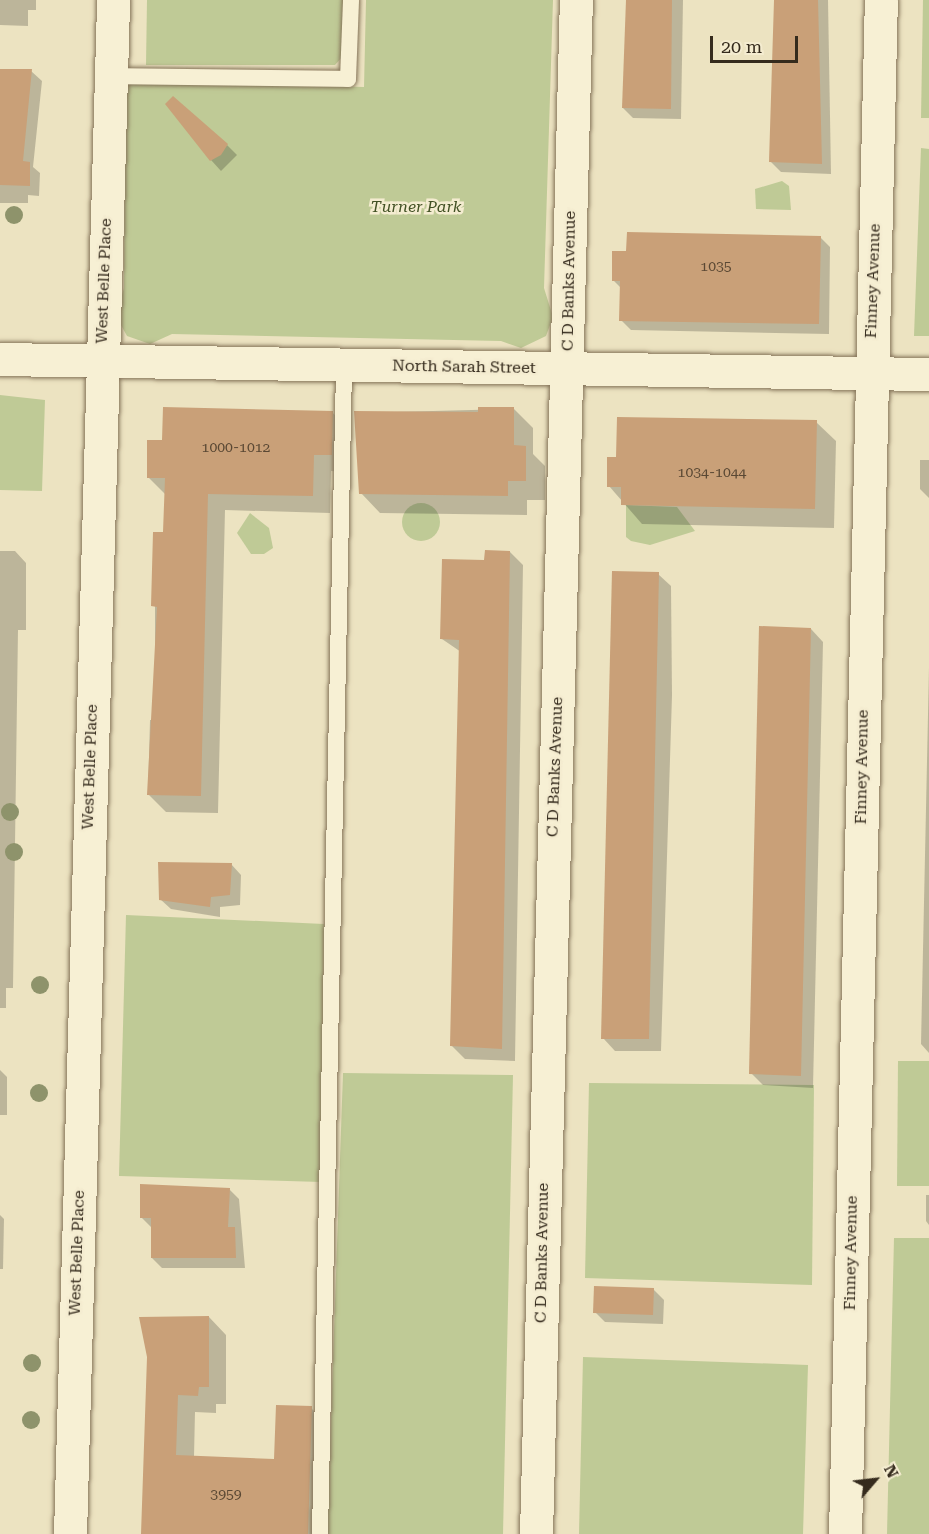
<!DOCTYPE html>
<style>
body{margin:0}
#map{position:relative;width:929px;height:1534px;overflow:hidden;background:#ece3c1;font-family:"Roboto Serif",serif}
div>[style]{position:absolute}
.green>*{inset:0;background:#bfca96}
.round{border-radius:50%}
.shadow>*{inset:0;background:#0003}
.building>*{inset:0;background:#c9a078}
.roads{filter:drop-shadow(0 0 2px #857459) drop-shadow(0 0 2px #857459)}
.service>*{height:16px;margin:-8px;padding:0 8px;transform-origin:8px;border-radius:8px;background:#f7f0d4}
.minor>*{height:33px;margin:-16.5px;padding:0 16.5px;transform-origin:16.5px;border-radius:16.5px;background:#f7f0d4}
.tertiary>*{height:33px;margin:-16.5px;padding:0 16.5px;transform-origin:16.5px;border-radius:16.5px;background:#f7f0d4}
.trees>*{width:18px;height:18px;margin:-9px;border-radius:50%;background:#8e936b}
span{translate:-50% -50%;white-space:nowrap;text-align:center;line-height:1.15;-webkit-text-stroke:5px #f4ecd0;paint-order:stroke}
.number-label{font-size:14px;color:#5a4834}
.number-label span{-webkit-text-stroke-width:0}
.park-label{font-size:16px;color:#425124;font-style:italic}
.street-label{font-size:16px;color:#352b1d}
.north{position:absolute;left:845px;top:1450px;width:60px;height:60px;-webkit-text-stroke:4px #f4ecd0;paint-order:stroke;rotate:62deg;font-size:16px;font-weight:700;line-height:24px;text-align:center;color:#352b1d}
.north::after{content:'';display:block;margin:auto;width:21px;height:27px;background:#352b1d;clip-path:polygon(50% 0,100% 100%,50% 72%,0 100%)}
.scale{position:absolute;left:710px;top:36px;width:88px;height:27px;box-sizing:border-box;border:3px solid #352b1d;border-top:0;padding-left:8px;font-size:18px;line-height:21px;white-space:nowrap;color:#352b1d;-webkit-text-stroke:4px #f4ecd0;paint-order:stroke}
</style>
<div id="map">
<div class="green">
<div style="clip-path:polygon(147px 0,348px 0,343px 56px,335px 65px,146px 65px)"></div>
<div style="clip-path:polygon(366px 0,553px 0,544px 288px,553px 317px,546px 336px,521px 348px,501px 341px,172px 334px,150px 344px,127px 336px,116px 316px,124px 288px,125px 80px,364px 87px)"></div>
<div style="clip-path:polygon(923px 0,929px 0,929px 118px,921px 118px)"></div>
<div style="clip-path:polygon(921px 148px,929px 149px,929px 336px,914px 336px)"></div>
<div style="clip-path:polygon(782px 181px,789px 186px,791px 210px,756px 209px,755px 189px)"></div>
<div style="clip-path:polygon(0 395px,45px 400px,42px 491px,0 490px)"></div>
<div class="round" style="left:402px;top:503px;width:38px;height:38px"></div>
<div style="clip-path:polygon(626px 505px,677px 507px,695px 531px,650px 545px,631px 541px,626px 537px)"></div>
<div style="clip-path:polygon(250px 513px,269px 528px,273px 548px,264px 554px,251px 554px,237px 533px)"></div>
<div style="clip-path:polygon(126px 915px,324px 924px,321px 1182px,119px 1176px)"></div>
<div style="clip-path:polygon(898px 1061px,929px 1061px,929px 1186px,897px 1186px)"></div>
<div style="clip-path:polygon(343px 1073px,513px 1075px,503px 1534px,327px 1534px)"></div>
<div style="clip-path:polygon(589px 1083px,814px 1085px,812px 1285px,585px 1278px)"></div>
<div style="clip-path:polygon(894px 1238px,929px 1238px,929px 1534px,887px 1534px)"></div>
<div style="clip-path:polygon(583px 1357px,808px 1365px,803px 1534px,579px 1534px)"></div>
</div>
<div class="shadow">
<div style="clip-path:polygon(0 0,36px 0,36px 10px,28px 10px,28px 26px,0 25px)"></div>
<div style="clip-path:polygon(627px 0,683px 0,681px 119px,633px 118px,623px 108px)"></div>
<div style="clip-path:polygon(776px 0,828px 0,831px 174px,781px 172px,770px 161px)"></div>
<div style="clip-path:polygon(0 70px,31px 71px,42px 81px,33px 167px,40px 173px,39px 196px,28px 195px,28px 203px,0 203px)"></div>
<div style="clip-path:polygon(227px 145px,237px 155px,221px 171px,211px 160px)"></div>
<div style="clip-path:polygon(820px 237px,830px 247px,829px 334px,631px 330px,621px 320px,621px 288px,613px 280px)"></div>
<div style="clip-path:polygon(514px 409px,533px 428px,533px 454px,545px 466px,545px 500px,527px 500px,527px 515px,380px 513px,361px 493px,355px 413px)"></div>
<div style="clip-path:polygon(332px 412px,349px 430px,349px 472px,331px 471px,330px 513px,225px 510px,218px 813px,166px 812px,148px 794px,150px 720px,155px 720px,155px 533px,164px 534px,166px 495px,148px 477px,164px 441px)"></div>
<div style="clip-path:polygon(816px 422px,836px 441px,834px 528px,642px 524px,609px 486px,617px 458px)"></div>
<div style="clip-path:polygon(920px 460px,929px 460px,929px 498px,920px 489px)"></div>
<div style="clip-path:polygon(0 551px,15px 551px,26px 563px,26px 630px,18px 630px,13px 988px,6px 988px,6px 1008px,0 1008px)"></div>
<div style="clip-path:polygon(510px 552px,523px 565px,515px 1061px,465px 1059px,452px 1046px,461px 652px,442px 639px,486px 562px)"></div>
<div style="clip-path:polygon(658px 574px,671px 586px,672px 695px,661px 1051px,615px 1051px,603px 1038px)"></div>
<div style="clip-path:polygon(811px 629px,823px 642px,813px 1088px,763px 1085px,751px 1073px)"></div>
<div style="clip-path:polygon(929px 667px,929px 1053px,921px 1044px)"></div>
<div style="clip-path:polygon(231px 864px,241px 875px,240px 905px,220px 907px,220px 917px,171px 909px,160px 899px)"></div>
<div style="clip-path:polygon(0 1070px,7px 1077px,7px 1115px,0 1115px)"></div>
<div style="clip-path:polygon(229px 1189px,239px 1199px,245px 1268px,162px 1268px,152px 1258px,151px 1227px,141px 1217px)"></div>
<div style="clip-path:polygon(926px 1195px,929px 1195px,929px 1225px,926px 1221px)"></div>
<div style="clip-path:polygon(0 1215px,4px 1219px,3px 1269px,0 1269px)"></div>
<div style="clip-path:polygon(653px 1289px,664px 1300px,663px 1324px,605px 1322px,595px 1312px)"></div>
<div style="clip-path:polygon(209px 1317px,226px 1335px,226px 1404px,216px 1404px,216px 1413px,195px 1412px,194px 1457px,276px 1460px,311px 1408px,329px 1426px,325px 1534px,143px 1534px,149px 1420px,147px 1342px,141px 1318px)"></div>
</div>
<div class="building">
<div style="clip-path:polygon(626px 0,672px 0,671px 109px,622px 108px)"></div>
<div style="clip-path:polygon(774px 0,818px 0,822px 164px,769px 162px)"></div>
<div style="clip-path:polygon(0 69px,32px 69px,23px 161px,30px 162px,30px 186px,0 185px)"></div>
<div style="clip-path:polygon(173px 96px,228px 144px,221px 155px,210px 161px,165px 104px)"></div>
<div style="clip-path:polygon(627px 232px,821px 236px,819px 324px,619px 321px,620px 281px,612px 281px,612px 251px,626px 251px)"></div>
<div style="clip-path:polygon(163px 407px,333px 411px,332px 455px,314px 455px,313px 496px,208px 494px,201px 796px,147px 795px,157px 607px,151px 606px,153px 532px,163px 532px,165px 478px,147px 478px,147px 440px,162px 440px)"></div>
<div style="clip-path:polygon(478px 407px,514px 407px,514px 445px,526px 446px,526px 481px,508px 481px,508px 496px,359px 494px,354px 411px,478px 412px)"></div>
<div style="clip-path:polygon(617px 417px,817px 420px,815px 509px,621px 505px,621px 487px,607px 487px,607px 457px,616px 457px)"></div>
<div style="clip-path:polygon(485px 550px,510px 551px,502px 1049px,450px 1046px,459px 640px,440px 639px,442px 559px,484px 560px)"></div>
<div style="clip-path:polygon(612px 571px,659px 572px,649px 1039px,601px 1039px)"></div>
<div style="clip-path:polygon(759px 626px,811px 628px,801px 1076px,749px 1074px)"></div>
<div style="clip-path:polygon(158px 862px,232px 863px,230px 895px,211px 897px,210px 907px,159px 900px)"></div>
<div style="clip-path:polygon(140px 1184px,230px 1188px,228px 1227px,235px 1227px,236px 1258px,151px 1258px,151px 1218px,140px 1218px)"></div>
<div style="clip-path:polygon(594px 1286px,654px 1288px,653px 1315px,593px 1313px)"></div>
<div style="clip-path:polygon(209px 1316px,209px 1387px,199px 1387px,198px 1396px,178px 1395px,176px 1455px,274px 1459px,276px 1405px,312px 1406px,308px 1534px,141px 1534px,147px 1357px,139px 1317px)"></div>
</div>
<div class="roads">
<div class="service">
<div style="left:111px;top:76px;width:237px;rotate:0.7deg"></div>
<div style="left:348px;top:79px;width:79px;rotate:-87.8deg"></div>
<div style="left:320px;top:1534px;width:1168px;rotate:-88.82deg"></div>
</div>
<div class="minor">
<div style="left:70px;top:1534px;width:1535px;rotate:-88.39deg"></div>
<div style="left:536px;top:1534px;width:1535px;rotate:-88.51deg"></div>
<div style="left:845px;top:1534px;width:1534px;rotate:-88.66deg"></div>
</div>
<div class="tertiary">
<div style="left:0;top:359px;width:929px;rotate:0.93deg"></div>
</div>
</div>
<div class="trees">
<div style="left:14px;top:215px"></div>
<div style="left:10px;top:812px"></div>
<div style="left:14px;top:852px"></div>
<div style="left:40px;top:985px"></div>
<div style="left:39px;top:1093px"></div>
<div style="left:32px;top:1363px"></div>
<div style="left:31px;top:1420px"></div>
</div>
<div class="number-label">
<span style="left:716px;top:266px">1035</span>
<span style="left:236px;top:447px">1000-1012</span>
<span style="left:712px;top:472px">1034-1044</span>
<span style="left:226px;top:1494px">3959</span>
</div>
<div class="park-label">
<span style="left:416px;top:207px">Turner Park</span>
</div>
<div class="street-label">
<span style="left:104px;top:281px;rotate:-88deg">West Belle Place</span>
<span style="left:569px;top:281px;rotate:-89deg">C D Banks Avenue</span>
<span style="left:873px;top:281px;rotate:-88deg">Finney Avenue</span>
<span style="left:464px;top:367px;rotate:1deg">North Sarah Street</span>
<span style="left:90px;top:767px;rotate:-88deg">West Belle Place</span>
<span style="left:555px;top:767px;rotate:-88deg">C D Banks Avenue</span>
<span style="left:862px;top:767px;rotate:-89deg">Finney Avenue</span>
<span style="left:77px;top:1253px;rotate:-88deg">West Belle Place</span>
<span style="left:542px;top:1253px;rotate:-89deg">C D Banks Avenue</span>
<span style="left:851px;top:1253px;rotate:-89deg">Finney Avenue</span>
</div>
<div class="north">N</div>
<div class="scale">20 m</div>
</div>
